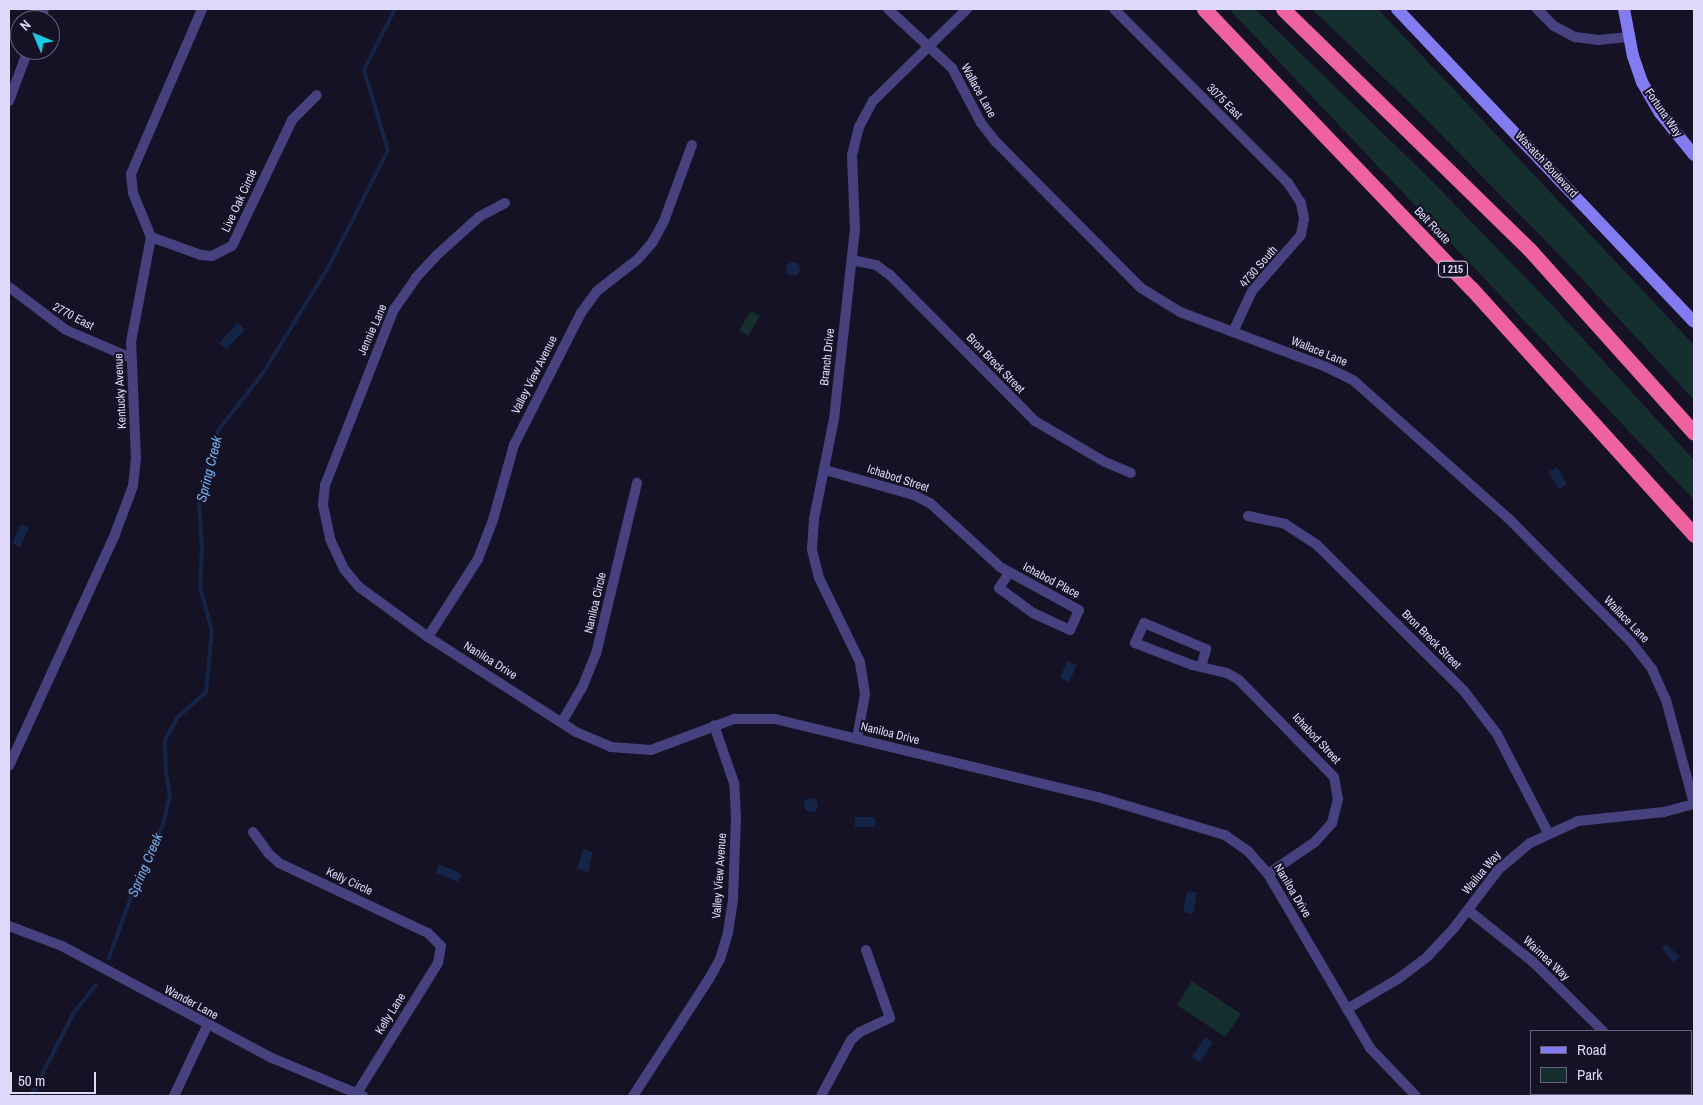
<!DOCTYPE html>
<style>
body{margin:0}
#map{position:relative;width:1703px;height:1105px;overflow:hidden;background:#161225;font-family:"Archivo Narrow",sans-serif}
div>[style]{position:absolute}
.green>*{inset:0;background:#152e2e}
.water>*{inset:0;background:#142547}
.round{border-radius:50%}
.stream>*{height:4px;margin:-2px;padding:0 2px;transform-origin:2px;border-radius:2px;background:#142547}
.street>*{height:10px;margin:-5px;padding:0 5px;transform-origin:5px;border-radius:5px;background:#47427f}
.secondary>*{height:12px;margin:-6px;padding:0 6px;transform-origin:6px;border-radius:6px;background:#837bf1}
.highway>*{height:15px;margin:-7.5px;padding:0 7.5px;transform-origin:7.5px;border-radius:7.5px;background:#ee629f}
span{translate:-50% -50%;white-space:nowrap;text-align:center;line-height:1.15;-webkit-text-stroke:4px #161225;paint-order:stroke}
.shield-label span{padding:1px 4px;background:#161225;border:1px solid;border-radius:4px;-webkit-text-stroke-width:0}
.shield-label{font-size:11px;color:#dfdafb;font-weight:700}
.street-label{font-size:12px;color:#dfdafb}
.water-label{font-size:14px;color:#73b1f0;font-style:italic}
.frame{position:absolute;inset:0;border:10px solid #dfdafb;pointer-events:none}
.legend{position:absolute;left:1530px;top:1030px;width:162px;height:65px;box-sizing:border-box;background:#161225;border:1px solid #66627b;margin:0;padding:6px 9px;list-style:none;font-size:15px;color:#dfdafb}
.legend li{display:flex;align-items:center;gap:10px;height:25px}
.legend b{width:25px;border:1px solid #66627b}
.north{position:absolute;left:10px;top:10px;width:50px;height:50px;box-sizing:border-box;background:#161225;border:1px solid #66627b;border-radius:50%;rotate:315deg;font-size:14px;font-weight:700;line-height:20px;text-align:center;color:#dfdafb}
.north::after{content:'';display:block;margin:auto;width:18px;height:22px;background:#1ac9e6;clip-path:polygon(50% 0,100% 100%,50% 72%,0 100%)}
.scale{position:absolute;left:10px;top:1072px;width:86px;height:22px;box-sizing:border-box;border:2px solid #dfdafb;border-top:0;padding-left:6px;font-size:15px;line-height:18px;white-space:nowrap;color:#dfdafb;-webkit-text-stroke:4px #161225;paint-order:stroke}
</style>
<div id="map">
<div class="green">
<div style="clip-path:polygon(1229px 9px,1255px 9px,1429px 178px,1554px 307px,1694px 460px,1694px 500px)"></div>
<div style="clip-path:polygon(1312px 9px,1378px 9px,1694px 345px,1694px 400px,1571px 267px,1412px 105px)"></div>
<div style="clip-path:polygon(751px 311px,760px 316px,748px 336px,739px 330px)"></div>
<div style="clip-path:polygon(1192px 981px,1241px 1014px,1225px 1037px,1177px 1005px)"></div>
</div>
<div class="water">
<div class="round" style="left:786px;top:262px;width:14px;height:14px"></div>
<div style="clip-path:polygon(238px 323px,245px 330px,226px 349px,219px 343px)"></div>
<div style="clip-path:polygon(1557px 467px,1567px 485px,1559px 489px,1548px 472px)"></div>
<div style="clip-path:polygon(21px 524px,29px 528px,20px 547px,12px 543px)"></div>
<div style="clip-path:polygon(1067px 661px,1077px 665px,1069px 682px,1060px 678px)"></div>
<div class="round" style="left:804px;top:798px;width:14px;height:14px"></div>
<div style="clip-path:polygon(855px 817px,875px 817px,875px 827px,855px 827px)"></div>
<div style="clip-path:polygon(583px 849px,593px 852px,588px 872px,577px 869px)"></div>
<div style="clip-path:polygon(439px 864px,462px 874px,458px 882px,436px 873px)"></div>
<div style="clip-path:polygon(1187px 891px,1197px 893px,1193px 914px,1183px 912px)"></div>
<div style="clip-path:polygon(1666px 944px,1680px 957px,1673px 962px,1662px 948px)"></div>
<div style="clip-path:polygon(1205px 1037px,1213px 1042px,1200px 1062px,1192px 1057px)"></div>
</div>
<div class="stream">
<div style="left:109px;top:958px;width:112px;rotate:-70.1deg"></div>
<div style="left:147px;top:853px;width:32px;rotate:-60deg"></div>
<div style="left:163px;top:825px;width:32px;rotate:-77deg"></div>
<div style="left:170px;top:794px;width:21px;rotate:-101deg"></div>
<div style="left:166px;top:773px;width:33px;rotate:-92deg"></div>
<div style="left:165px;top:740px;width:25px;rotate:-61deg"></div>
<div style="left:177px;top:718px;width:39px;rotate:-42deg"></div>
<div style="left:206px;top:692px;width:61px;rotate:-84.4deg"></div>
<div style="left:212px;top:631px;width:46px;rotate:-105.3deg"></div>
<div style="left:200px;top:587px;width:38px;rotate:-87deg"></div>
<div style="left:202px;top:549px;width:45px;rotate:-93.8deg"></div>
<div style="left:199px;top:504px;width:74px;rotate:-76deg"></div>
<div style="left:217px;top:432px;width:75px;rotate:-52.1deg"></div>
<div style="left:263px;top:373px;width:126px;rotate:-58.3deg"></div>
<div style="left:329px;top:266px;width:130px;rotate:-63deg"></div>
<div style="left:388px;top:150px;width:84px;rotate:-106.7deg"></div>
<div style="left:364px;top:70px;width:68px;rotate:-63.1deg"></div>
<div style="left:31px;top:1096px;width:92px;rotate:-62.9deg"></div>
<div style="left:73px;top:1014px;width:37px;rotate:-52deg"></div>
</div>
<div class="street">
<div style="left:888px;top:9px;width:87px;rotate:42.7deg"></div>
<div style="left:952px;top:68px;width:62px;rotate:62.2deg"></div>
<div style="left:981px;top:123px;width:23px;rotate:52deg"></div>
<div style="left:995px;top:141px;width:207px;rotate:45.2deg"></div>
<div style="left:1141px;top:288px;width:46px;rotate:31.6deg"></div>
<div style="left:1180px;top:312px;width:154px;rotate:20.6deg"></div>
<div style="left:1324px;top:366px;width:32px;rotate:26deg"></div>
<div style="left:1353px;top:380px;width:208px;rotate:41.7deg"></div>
<div style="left:1508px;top:518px;width:175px;rotate:45.2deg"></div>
<div style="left:1631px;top:642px;width:34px;rotate:52deg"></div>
<div style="left:1652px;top:669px;width:34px;rotate:66deg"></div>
<div style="left:1666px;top:700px;width:108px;rotate:74.9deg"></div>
<div style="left:1114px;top:9px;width:246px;rotate:45deg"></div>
<div style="left:1288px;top:183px;width:24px;rotate:57deg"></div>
<div style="left:1301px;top:203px;width:16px;rotate:79deg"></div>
<div style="left:1304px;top:219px;width:16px;rotate:101deg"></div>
<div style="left:1301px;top:235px;width:74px;rotate:131.2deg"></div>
<div style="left:1252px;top:291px;width:45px;rotate:114.9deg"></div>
<div style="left:1537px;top:9px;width:24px;rotate:45deg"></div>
<div style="left:1554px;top:26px;width:24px;rotate:28deg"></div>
<div style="left:1575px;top:37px;width:24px;rotate:7deg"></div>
<div style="left:1599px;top:40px;width:30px;rotate:-6deg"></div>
<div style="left:40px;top:20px;width:12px;rotate:-70deg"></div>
<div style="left:9px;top:101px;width:54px;rotate:-69.6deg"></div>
<div style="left:505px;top:203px;width:30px;rotate:152deg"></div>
<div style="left:479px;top:217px;width:55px;rotate:137.9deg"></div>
<div style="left:438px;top:254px;width:33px;rotate:133deg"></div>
<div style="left:416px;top:278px;width:38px;rotate:125deg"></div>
<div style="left:394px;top:309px;width:189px;rotate:111.4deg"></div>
<div style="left:325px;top:485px;width:20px;rotate:96deg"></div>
<div style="left:323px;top:505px;width:35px;rotate:78deg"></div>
<div style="left:330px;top:539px;width:33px;rotate:65deg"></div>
<div style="left:344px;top:569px;width:23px;rotate:50deg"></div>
<div style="left:359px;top:587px;width:85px;rotate:35.9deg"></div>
<div style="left:428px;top:637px;width:176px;rotate:32.7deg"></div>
<div style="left:576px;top:732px;width:38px;rotate:23deg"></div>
<div style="left:611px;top:747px;width:40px;rotate:4.3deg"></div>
<div style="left:651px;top:750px;width:89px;rotate:-20.5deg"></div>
<div style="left:734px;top:719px;width:41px"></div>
<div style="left:775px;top:719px;width:332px;rotate:13.6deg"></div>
<div style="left:1098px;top:797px;width:133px;rotate:16.7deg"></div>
<div style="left:1225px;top:835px;width:28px;rotate:35deg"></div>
<div style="left:1248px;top:851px;width:30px;rotate:49deg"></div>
<div style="left:1268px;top:874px;width:202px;rotate:59.6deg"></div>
<div style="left:1370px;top:1048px;width:66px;rotate:46.2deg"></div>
<div style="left:151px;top:237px;width:53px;rotate:19.8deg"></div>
<div style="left:201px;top:255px;width:11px;rotate:5deg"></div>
<div style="left:212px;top:256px;width:22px;rotate:-27deg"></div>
<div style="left:232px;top:246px;width:140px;rotate:-64.5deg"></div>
<div style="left:292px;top:120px;width:35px;rotate:-45deg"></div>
<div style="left:852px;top:260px;width:25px;rotate:12deg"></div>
<div style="left:876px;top:265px;width:17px;rotate:36deg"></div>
<div style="left:890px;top:275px;width:206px;rotate:45.2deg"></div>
<div style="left:1035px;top:421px;width:81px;rotate:30.4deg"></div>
<div style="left:1105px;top:462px;width:28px;rotate:23deg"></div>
<div style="left:9px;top:287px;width:71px;rotate:37deg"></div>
<div style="left:66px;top:330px;width:71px;rotate:23.3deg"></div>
<div style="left:825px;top:470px;width:92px;rotate:15.7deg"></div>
<div style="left:914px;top:495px;width:18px;rotate:27deg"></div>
<div style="left:930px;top:503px;width:95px;rotate:42.4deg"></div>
<div style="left:1000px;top:567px;width:90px;rotate:28.6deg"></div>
<div style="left:1079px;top:610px;width:22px;rotate:114deg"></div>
<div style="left:1070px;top:630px;width:41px;rotate:-155.3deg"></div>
<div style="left:1033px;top:613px;width:42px;rotate:-143.7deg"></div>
<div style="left:999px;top:588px;width:18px;rotate:-56deg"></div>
<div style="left:1248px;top:516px;width:38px;rotate:12deg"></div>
<div style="left:1285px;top:524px;width:38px;rotate:33deg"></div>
<div style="left:1317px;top:545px;width:207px;rotate:44.8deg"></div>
<div style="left:1464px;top:691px;width:54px;rotate:52.5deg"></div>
<div style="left:1497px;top:734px;width:111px;rotate:62.7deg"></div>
<div style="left:428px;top:637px;width:93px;rotate:-57.3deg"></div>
<div style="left:478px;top:559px;width:42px;rotate:-69deg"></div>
<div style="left:493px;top:520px;width:78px;rotate:-74.4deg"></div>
<div style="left:514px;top:445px;width:148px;rotate:-63.1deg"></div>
<div style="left:581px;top:313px;width:27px;rotate:-54deg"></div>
<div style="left:597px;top:291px;width:52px;rotate:-38deg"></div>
<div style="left:638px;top:259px;width:21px;rotate:-49deg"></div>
<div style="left:652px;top:243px;width:25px;rotate:-61deg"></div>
<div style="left:664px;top:221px;width:81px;rotate:-69.8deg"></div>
<div style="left:1201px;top:667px;width:19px;rotate:-74deg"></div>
<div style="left:1206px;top:649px;width:67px;rotate:-157.2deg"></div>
<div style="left:1144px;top:623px;width:22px;rotate:114deg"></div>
<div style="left:1135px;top:643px;width:61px;rotate:21.1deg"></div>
<div style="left:1192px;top:665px;width:36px;rotate:13deg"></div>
<div style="left:1227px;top:673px;width:14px;rotate:30deg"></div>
<div style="left:1239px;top:680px;width:136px;rotate:45.6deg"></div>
<div style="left:1334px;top:777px;width:22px;rotate:80deg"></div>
<div style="left:1338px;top:799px;width:25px;rotate:104deg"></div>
<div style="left:1332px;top:823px;width:25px;rotate:132deg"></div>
<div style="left:1315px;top:842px;width:57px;rotate:145.8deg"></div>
<div style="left:562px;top:722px;width:39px;rotate:-60deg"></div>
<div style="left:582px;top:688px;width:37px;rotate:-68deg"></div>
<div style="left:596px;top:654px;width:176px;rotate:-76.5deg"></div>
<div style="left:857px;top:739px;width:46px;rotate:-79.9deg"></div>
<div style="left:865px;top:694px;width:32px;rotate:-99deg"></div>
<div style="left:860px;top:662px;width:93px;rotate:-116deg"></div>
<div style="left:819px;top:578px;width:30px;rotate:-104deg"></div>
<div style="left:812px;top:549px;width:30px;rotate:-86deg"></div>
<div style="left:814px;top:519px;width:102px;rotate:-78.7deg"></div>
<div style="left:834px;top:419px;width:190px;rotate:-83.7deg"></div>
<div style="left:855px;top:230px;width:75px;rotate:-92.3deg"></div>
<div style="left:852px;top:155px;width:29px;rotate:-76deg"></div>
<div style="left:859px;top:127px;width:30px;rotate:-62deg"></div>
<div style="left:873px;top:101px;width:132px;rotate:-44.4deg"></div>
<div style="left:9px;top:766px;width:255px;rotate:-65.4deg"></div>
<div style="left:115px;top:534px;width:51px;rotate:-69.4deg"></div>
<div style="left:133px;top:486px;width:27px;rotate:-84deg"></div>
<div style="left:136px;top:459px;width:117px;rotate:-92.4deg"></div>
<div style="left:131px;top:342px;width:107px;rotate:-79.2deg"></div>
<div style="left:151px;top:237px;width:48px;rotate:-112.2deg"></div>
<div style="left:133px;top:193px;width:19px;rotate:-96deg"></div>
<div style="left:131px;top:174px;width:180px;rotate:-66.7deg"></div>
<div style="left:253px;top:832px;width:26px;rotate:54deg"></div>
<div style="left:268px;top:853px;width:15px;rotate:42deg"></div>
<div style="left:279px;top:863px;width:165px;rotate:25.2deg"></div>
<div style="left:428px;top:933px;width:18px;rotate:45deg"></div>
<div style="left:441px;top:946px;width:17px;rotate:100deg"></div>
<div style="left:438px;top:963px;width:153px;rotate:121.9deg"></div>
<div style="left:1468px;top:910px;width:82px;rotate:38.6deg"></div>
<div style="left:1532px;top:961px;width:100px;rotate:44.6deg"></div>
<div style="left:9px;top:926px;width:57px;rotate:20.7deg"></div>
<div style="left:62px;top:946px;width:238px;rotate:28.1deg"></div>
<div style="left:272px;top:1058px;width:99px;rotate:22.7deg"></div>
<div style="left:1347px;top:1009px;width:59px;rotate:-30.5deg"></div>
<div style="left:1398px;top:979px;width:38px;rotate:-37deg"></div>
<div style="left:1428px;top:956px;width:38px;rotate:-47deg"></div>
<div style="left:1454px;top:928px;width:73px;rotate:-52.8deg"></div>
<div style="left:1498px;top:870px;width:42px;rotate:-40.2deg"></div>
<div style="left:1530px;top:843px;width:53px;rotate:-24.6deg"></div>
<div style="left:1578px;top:821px;width:86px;rotate:-6deg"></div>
<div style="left:1664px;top:812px;width:31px;rotate:-15deg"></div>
<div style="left:1681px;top:1094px;width:4px;rotate:27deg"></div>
<div style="left:174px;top:1096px;width:77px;rotate:-64.8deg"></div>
<div style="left:633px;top:1096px;width:140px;rotate:-57deg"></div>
<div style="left:709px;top:979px;width:23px;rotate:-61deg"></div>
<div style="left:720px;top:959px;width:28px;rotate:-73deg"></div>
<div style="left:728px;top:932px;width:33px;rotate:-81deg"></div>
<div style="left:733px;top:899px;width:82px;rotate:-87.9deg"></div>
<div style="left:736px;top:817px;width:34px;rotate:-93deg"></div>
<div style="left:734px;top:783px;width:61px;rotate:-109deg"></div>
<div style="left:821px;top:1096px;width:64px;rotate:-61.8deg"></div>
<div style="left:851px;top:1040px;width:12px;rotate:-42deg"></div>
<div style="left:860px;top:1032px;width:33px;rotate:-25deg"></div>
<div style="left:890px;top:1018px;width:72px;rotate:-109.4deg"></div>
</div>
<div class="secondary">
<div style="left:1397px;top:9px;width:431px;rotate:46.5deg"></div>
<div style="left:1624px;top:9px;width:48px;rotate:79.2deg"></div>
<div style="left:1633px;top:56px;width:28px;rotate:71deg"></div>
<div style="left:1642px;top:82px;width:36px;rotate:60deg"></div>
<div style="left:1660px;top:113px;width:54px;rotate:51deg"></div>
</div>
<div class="highway">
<div style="left:1204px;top:9px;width:386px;rotate:46.3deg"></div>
<div style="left:1471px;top:288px;width:333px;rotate:47.9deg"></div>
<div style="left:1283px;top:9px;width:344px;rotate:44.3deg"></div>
<div style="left:1529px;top:249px;width:247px;rotate:48.1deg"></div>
</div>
<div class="shield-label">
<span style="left:1453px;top:269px">I 215</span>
</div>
<div class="street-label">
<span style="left:978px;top:91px;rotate:61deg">Wallace Lane</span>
<span style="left:1224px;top:102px;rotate:45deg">3075 East</span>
<span style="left:1663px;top:113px;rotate:55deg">Fortuna Way</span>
<span style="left:1546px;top:165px;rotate:47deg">Wasatch Boulevard</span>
<span style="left:240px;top:201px;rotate:-65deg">Live Oak Circle</span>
<span style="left:1432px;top:226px;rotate:46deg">Belt Route</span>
<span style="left:1259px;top:267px;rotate:-49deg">4730 South</span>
<span style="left:73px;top:317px;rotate:28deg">2770 East</span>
<span style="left:373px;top:330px;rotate:-66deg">Jennie Lane</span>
<span style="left:1319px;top:352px;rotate:22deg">Wallace Lane</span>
<span style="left:828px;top:357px;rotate:-84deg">Branch Drive</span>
<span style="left:995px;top:364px;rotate:46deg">Bron Breck Street</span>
<span style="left:535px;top:375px;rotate:-63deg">Valley View Avenue</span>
<span style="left:121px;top:391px;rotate:-93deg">Kentucky Avenue</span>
<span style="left:898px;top:479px;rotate:18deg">Ichabod Street</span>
<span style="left:1051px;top:581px;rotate:28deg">Ichabod Place</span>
<span style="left:596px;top:603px;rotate:-77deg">Naniloa Circle</span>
<span style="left:1626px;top:620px;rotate:46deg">Wallace Lane</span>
<span style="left:1431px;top:640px;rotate:45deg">Bron Breck Street</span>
<span style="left:490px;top:661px;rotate:32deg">Naniloa Drive</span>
<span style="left:890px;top:734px;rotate:14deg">Naniloa Drive</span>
<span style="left:1316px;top:739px;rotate:47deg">Ichabod Street</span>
<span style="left:1482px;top:873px;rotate:-50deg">Wailua Way</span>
<span style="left:720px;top:876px;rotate:-86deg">Valley View Avenue</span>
<span style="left:349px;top:882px;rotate:25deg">Kelly Circle</span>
<span style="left:1292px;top:891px;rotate:59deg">Naniloa Drive</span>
<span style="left:1546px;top:959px;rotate:43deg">Waimea Way</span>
<span style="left:191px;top:1003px;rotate:28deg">Wander Lane</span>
<span style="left:391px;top:1014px;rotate:-58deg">Kelly Lane</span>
</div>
<div class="water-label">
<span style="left:209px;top:469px;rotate:-76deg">Spring Creek</span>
<span style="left:145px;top:865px;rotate:-67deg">Spring Creek</span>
</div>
<div class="frame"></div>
<ul class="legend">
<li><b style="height:6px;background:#837bf1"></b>Road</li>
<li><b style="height:14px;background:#152e2e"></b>Park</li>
</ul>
<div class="north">N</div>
<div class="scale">50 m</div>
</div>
